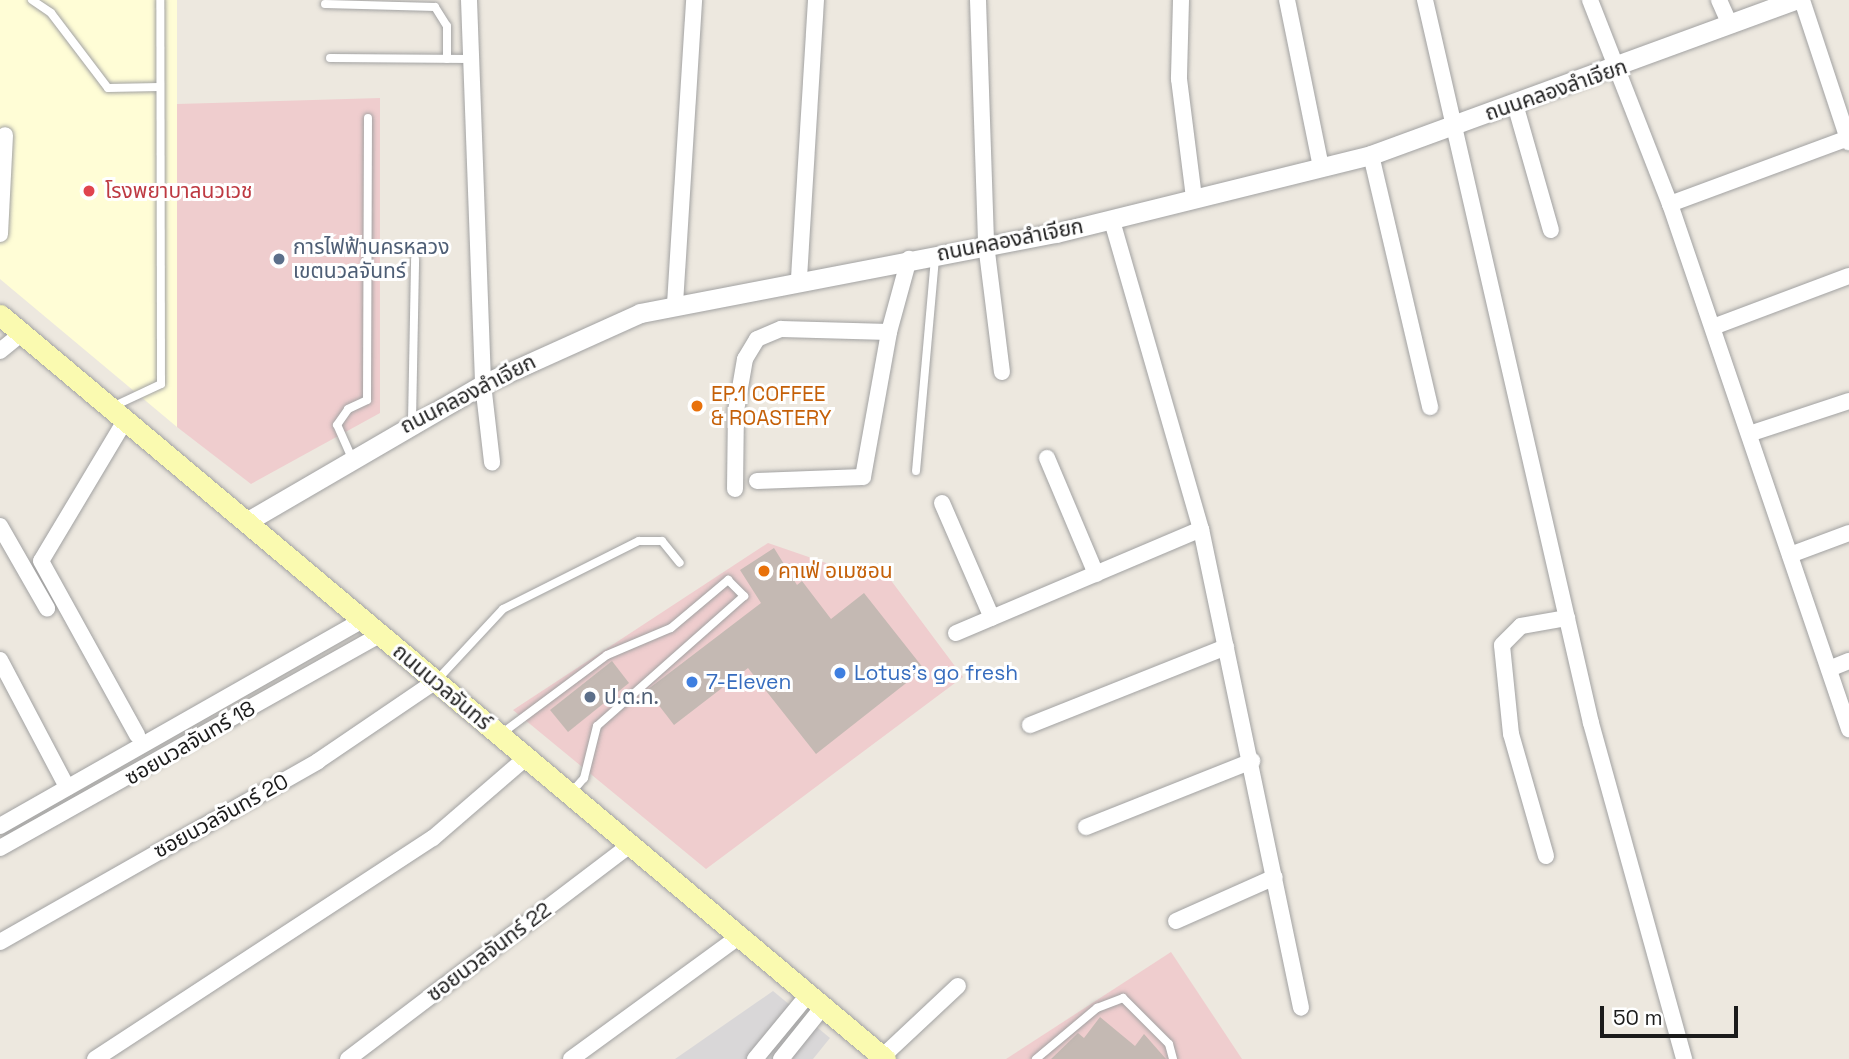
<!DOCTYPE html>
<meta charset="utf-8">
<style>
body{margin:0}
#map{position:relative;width:1849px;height:1059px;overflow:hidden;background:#ede8df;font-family:"Space Grotesk","Noto Sans Thai",sans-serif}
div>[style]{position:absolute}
.residential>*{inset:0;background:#d9d7d8}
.commercial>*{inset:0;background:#efcdce}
.education>*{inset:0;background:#fffdd6}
.building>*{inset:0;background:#c4b9b3}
.roads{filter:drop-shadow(0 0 2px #a2a2a2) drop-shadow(0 0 2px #a2a2a2)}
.service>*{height:8px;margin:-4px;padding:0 4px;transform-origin:4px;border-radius:4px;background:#fff}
.minor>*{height:16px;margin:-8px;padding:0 8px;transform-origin:8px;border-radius:8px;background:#fff}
.tertiary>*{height:19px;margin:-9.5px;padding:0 9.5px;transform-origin:9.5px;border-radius:9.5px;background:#fff}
.secondary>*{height:21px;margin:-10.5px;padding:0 10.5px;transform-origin:10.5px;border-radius:10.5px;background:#fafab0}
.dots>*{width:19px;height:19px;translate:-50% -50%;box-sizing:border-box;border:4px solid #fff;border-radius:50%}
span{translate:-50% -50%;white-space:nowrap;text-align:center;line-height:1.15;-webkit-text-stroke:6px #fff;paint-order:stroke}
.street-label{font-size:21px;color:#1b1b1b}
.health-label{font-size:21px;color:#be3a42}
.left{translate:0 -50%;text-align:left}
.service-label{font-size:21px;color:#4e5e75}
.food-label{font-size:21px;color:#c56008}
.shop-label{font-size:21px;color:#366cbe}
.scale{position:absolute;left:1600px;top:1006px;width:138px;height:32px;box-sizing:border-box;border:4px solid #1b1b1b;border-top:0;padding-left:9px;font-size:21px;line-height:24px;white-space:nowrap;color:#1b1b1b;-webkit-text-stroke:5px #fff;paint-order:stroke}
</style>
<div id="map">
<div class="residential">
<div style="clip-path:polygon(773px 991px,830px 1038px,813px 1059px,675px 1059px)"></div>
</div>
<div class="commercial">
<div style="clip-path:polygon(380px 98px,380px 413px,251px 484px,177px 427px,177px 104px)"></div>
<div style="clip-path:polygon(768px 543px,867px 577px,881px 567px,963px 677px,706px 869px,513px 710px)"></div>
<div style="clip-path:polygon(1171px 952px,1242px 1059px,1006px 1059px)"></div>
</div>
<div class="education">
<div style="clip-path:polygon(0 0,177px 0,177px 427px,0 279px)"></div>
</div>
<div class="building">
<div style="clip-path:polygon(774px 548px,797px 585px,802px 581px,831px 619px,864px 593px,924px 669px,816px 754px,748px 668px,674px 725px,647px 690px,761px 603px,740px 570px)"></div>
<div style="clip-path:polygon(612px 661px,629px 683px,568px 732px,550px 710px)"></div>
<div style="clip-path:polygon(1100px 1017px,1135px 1046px,1144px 1034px,1166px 1059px,1051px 1059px,1078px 1033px,1084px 1038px)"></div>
</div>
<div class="roads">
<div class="service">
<div style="left:32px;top:0;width:23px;rotate:34deg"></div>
<div style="left:51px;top:13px;width:94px;rotate:52.8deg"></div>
<div style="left:108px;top:88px;width:52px;rotate:-1.1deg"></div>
<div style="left:325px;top:4px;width:110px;rotate:1.6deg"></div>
<div style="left:435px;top:7px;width:22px;rotate:58deg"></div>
<div style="left:447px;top:26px;width:33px;rotate:90deg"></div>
<div style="left:330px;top:58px;width:140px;rotate:0.4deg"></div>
<div style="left:112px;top:407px;width:54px;rotate:-25.1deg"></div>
<div style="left:161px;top:384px;width:384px;rotate:-90.1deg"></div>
<div style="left:412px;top:421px;width:162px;rotate:-88.9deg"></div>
<div style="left:351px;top:456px;width:34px;rotate:-114deg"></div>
<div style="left:337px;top:425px;width:19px;rotate:-55deg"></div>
<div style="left:348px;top:409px;width:21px;rotate:-25deg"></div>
<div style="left:367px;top:400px;width:282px;rotate:-89.8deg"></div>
<div style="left:916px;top:471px;width:214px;rotate:-84.9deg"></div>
<div style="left:437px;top:680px;width:97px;rotate:-47.1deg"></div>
<div style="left:503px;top:609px;width:152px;rotate:-26.6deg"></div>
<div style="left:639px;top:541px;width:23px"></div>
<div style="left:662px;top:541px;width:28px;rotate:51deg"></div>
<div style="left:501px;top:734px;width:132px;rotate:-36.7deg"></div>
<div style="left:607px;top:655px;width:69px;rotate:-22.9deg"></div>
<div style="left:671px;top:628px;width:75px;rotate:-40.1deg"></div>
<div style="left:728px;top:580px;width:23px;rotate:45deg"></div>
<div style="left:744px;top:596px;width:196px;rotate:138.5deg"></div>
<div style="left:597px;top:726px;width:54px;rotate:104deg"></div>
<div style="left:584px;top:778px;width:20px;rotate:131deg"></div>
<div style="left:1036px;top:1059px;width:80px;rotate:-39.9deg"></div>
<div style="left:1097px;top:1008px;width:28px;rotate:-21deg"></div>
<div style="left:1123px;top:998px;width:65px;rotate:45deg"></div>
<div style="left:1169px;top:1044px;width:16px;rotate:75deg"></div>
</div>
<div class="minor">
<div style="left:469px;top:0;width:384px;rotate:87.9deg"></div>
<div style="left:483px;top:384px;width:79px;rotate:83.4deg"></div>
<div style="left:978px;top:0;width:244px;rotate:88.1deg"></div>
<div style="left:986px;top:244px;width:129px;rotate:82.9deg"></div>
<div style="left:1181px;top:0;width:79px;rotate:91.5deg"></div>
<div style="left:1179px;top:79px;width:120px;rotate:82.8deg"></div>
<div style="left:1287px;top:0;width:170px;rotate:78.5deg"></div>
<div style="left:1425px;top:0;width:742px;rotate:77.07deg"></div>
<div style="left:1591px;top:723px;width:349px;rotate:74.5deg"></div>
<div style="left:1590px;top:0;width:219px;rotate:68.6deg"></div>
<div style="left:1670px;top:204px;width:555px;rotate:71.17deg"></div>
<div style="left:1719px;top:0;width:27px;rotate:66deg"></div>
<div style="left:1802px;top:0;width:150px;rotate:71.7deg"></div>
<div style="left:1515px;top:104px;width:131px;rotate:74.1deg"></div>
<div style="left:1371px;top:155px;width:259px;rotate:76.8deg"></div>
<div style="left:1670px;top:204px;width:190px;rotate:-20.3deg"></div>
<div style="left:1112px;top:221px;width:321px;rotate:73.9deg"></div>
<div style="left:1201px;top:529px;width:489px;rotate:78.2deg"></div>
<div style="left:0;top:234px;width:99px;rotate:-87.1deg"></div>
<div style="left:799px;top:278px;width:279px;rotate:-86.5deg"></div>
<div style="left:675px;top:304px;width:305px;rotate:-86.4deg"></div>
<div style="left:1713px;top:327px;width:145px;rotate:-20.6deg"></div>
<div style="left:0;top:351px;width:28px;rotate:-39deg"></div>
<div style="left:126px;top:419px;width:165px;rotate:120.9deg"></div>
<div style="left:41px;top:561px;width:199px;rotate:61.1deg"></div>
<div style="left:1749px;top:434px;width:105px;rotate:-18.3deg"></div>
<div style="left:1047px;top:458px;width:126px;rotate:67.1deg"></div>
<div style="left:757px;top:481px;width:106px;rotate:-2.2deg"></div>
<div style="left:863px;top:477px;width:147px;rotate:-79.8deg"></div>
<div style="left:735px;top:489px;width:78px;rotate:-89.3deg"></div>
<div style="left:736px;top:411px;width:53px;rotate:-80.2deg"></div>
<div style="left:745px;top:359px;width:23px;rotate:-59deg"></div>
<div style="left:757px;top:339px;width:26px;rotate:-23deg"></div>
<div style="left:781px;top:329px;width:108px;rotate:1.6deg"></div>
<div style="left:889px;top:332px;width:76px;rotate:-74.7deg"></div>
<div style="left:942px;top:503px;width:125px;rotate:66.5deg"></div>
<div style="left:0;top:526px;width:95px;rotate:60.2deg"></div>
<div style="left:1790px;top:555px;width:63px;rotate:-20.4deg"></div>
<div style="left:956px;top:633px;width:266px;rotate:-23deg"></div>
<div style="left:0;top:660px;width:144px;rotate:62.2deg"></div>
<div style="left:1829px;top:669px;width:22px;rotate:-22deg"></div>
<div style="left:1030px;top:725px;width:211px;rotate:-21.7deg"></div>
<div style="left:0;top:826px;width:415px;rotate:-29.6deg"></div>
<div style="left:1086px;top:827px;width:179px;rotate:-21.7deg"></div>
<div style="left:0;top:848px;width:435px;rotate:-29.3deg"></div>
<div style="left:1546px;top:856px;width:127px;rotate:-106deg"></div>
<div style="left:1511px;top:734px;width:89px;rotate:-95.8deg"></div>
<div style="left:1502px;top:645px;width:27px;rotate:-45deg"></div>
<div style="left:1521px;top:626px;width:47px;rotate:-9.9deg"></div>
<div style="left:1176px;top:921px;width:108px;rotate:-24deg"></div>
<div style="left:0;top:942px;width:366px;rotate:-29.6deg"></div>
<div style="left:318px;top:761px;width:144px;rotate:-34.2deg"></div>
<div style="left:882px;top:1057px;width:104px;rotate:-43.1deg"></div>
<div style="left:95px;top:1059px;width:404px;rotate:-33.2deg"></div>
<div style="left:433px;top:838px;width:124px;rotate:-40.8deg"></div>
<div style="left:348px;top:1059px;width:353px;rotate:-37.2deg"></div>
<div style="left:571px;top:1059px;width:205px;rotate:-36.1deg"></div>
<div style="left:755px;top:1059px;width:82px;rotate:-50.5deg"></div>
<div style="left:781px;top:1059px;width:65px;rotate:-51.2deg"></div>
</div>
<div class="tertiary">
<div style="left:248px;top:521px;width:272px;rotate:-30.2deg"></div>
<div style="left:483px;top:384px;width:172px;rotate:-24.3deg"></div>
<div style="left:640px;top:313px;width:424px;rotate:-10.9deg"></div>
<div style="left:1056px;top:233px;width:325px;rotate:-13.9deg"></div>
<div style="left:1371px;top:155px;width:451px;rotate:-20.1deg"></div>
</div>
<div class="secondary">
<div style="left:0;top:315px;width:1156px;rotate:40.05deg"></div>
</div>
</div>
<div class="dots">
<div style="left:89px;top:191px;background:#e0444e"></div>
<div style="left:279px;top:259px;background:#5c6f8a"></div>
<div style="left:697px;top:406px;background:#e8710a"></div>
<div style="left:764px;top:571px;background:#e8710a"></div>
<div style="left:840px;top:673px;background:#3f7fe0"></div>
<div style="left:692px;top:682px;background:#3f7fe0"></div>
<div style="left:590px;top:697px;background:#5c6f8a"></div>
</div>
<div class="street-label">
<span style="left:1556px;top:90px;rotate:-19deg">ถนนคลองลำเจียก</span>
<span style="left:1010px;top:240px;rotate:-11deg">ถนนคลองลำเจียก</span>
<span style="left:468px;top:394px;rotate:-27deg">ถนนคลองลำเจียก</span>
<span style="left:442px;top:687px;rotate:40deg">ถนนนวลจันทร์</span>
<span style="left:190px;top:743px;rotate:-30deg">ซอยนวลจันทร์ 18</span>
<span style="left:221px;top:816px;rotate:-29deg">ซอยนวลจันทร์ 20</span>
<span style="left:489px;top:952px;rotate:-37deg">ซอยนวลจันทร์ 22</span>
</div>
<div class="health-label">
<span class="left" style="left:105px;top:191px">โรงพยาบาลนวเวช</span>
</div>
<div class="service-label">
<span class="left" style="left:293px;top:259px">การไฟฟ้านครหลวง<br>เขตนวลจันทร์</span>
<span class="left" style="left:604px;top:697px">ป.ต.ท.</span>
</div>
<div class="food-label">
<span class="left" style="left:711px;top:406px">EP.1 COFFEE<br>&amp; ROASTERY</span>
<span class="left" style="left:778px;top:571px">คาเฟ่ อเมซอน</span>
</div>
<div class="shop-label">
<span class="left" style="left:854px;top:673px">Lotus's go fresh</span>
<span class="left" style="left:706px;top:682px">7-Eleven</span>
</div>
<div class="scale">50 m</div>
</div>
